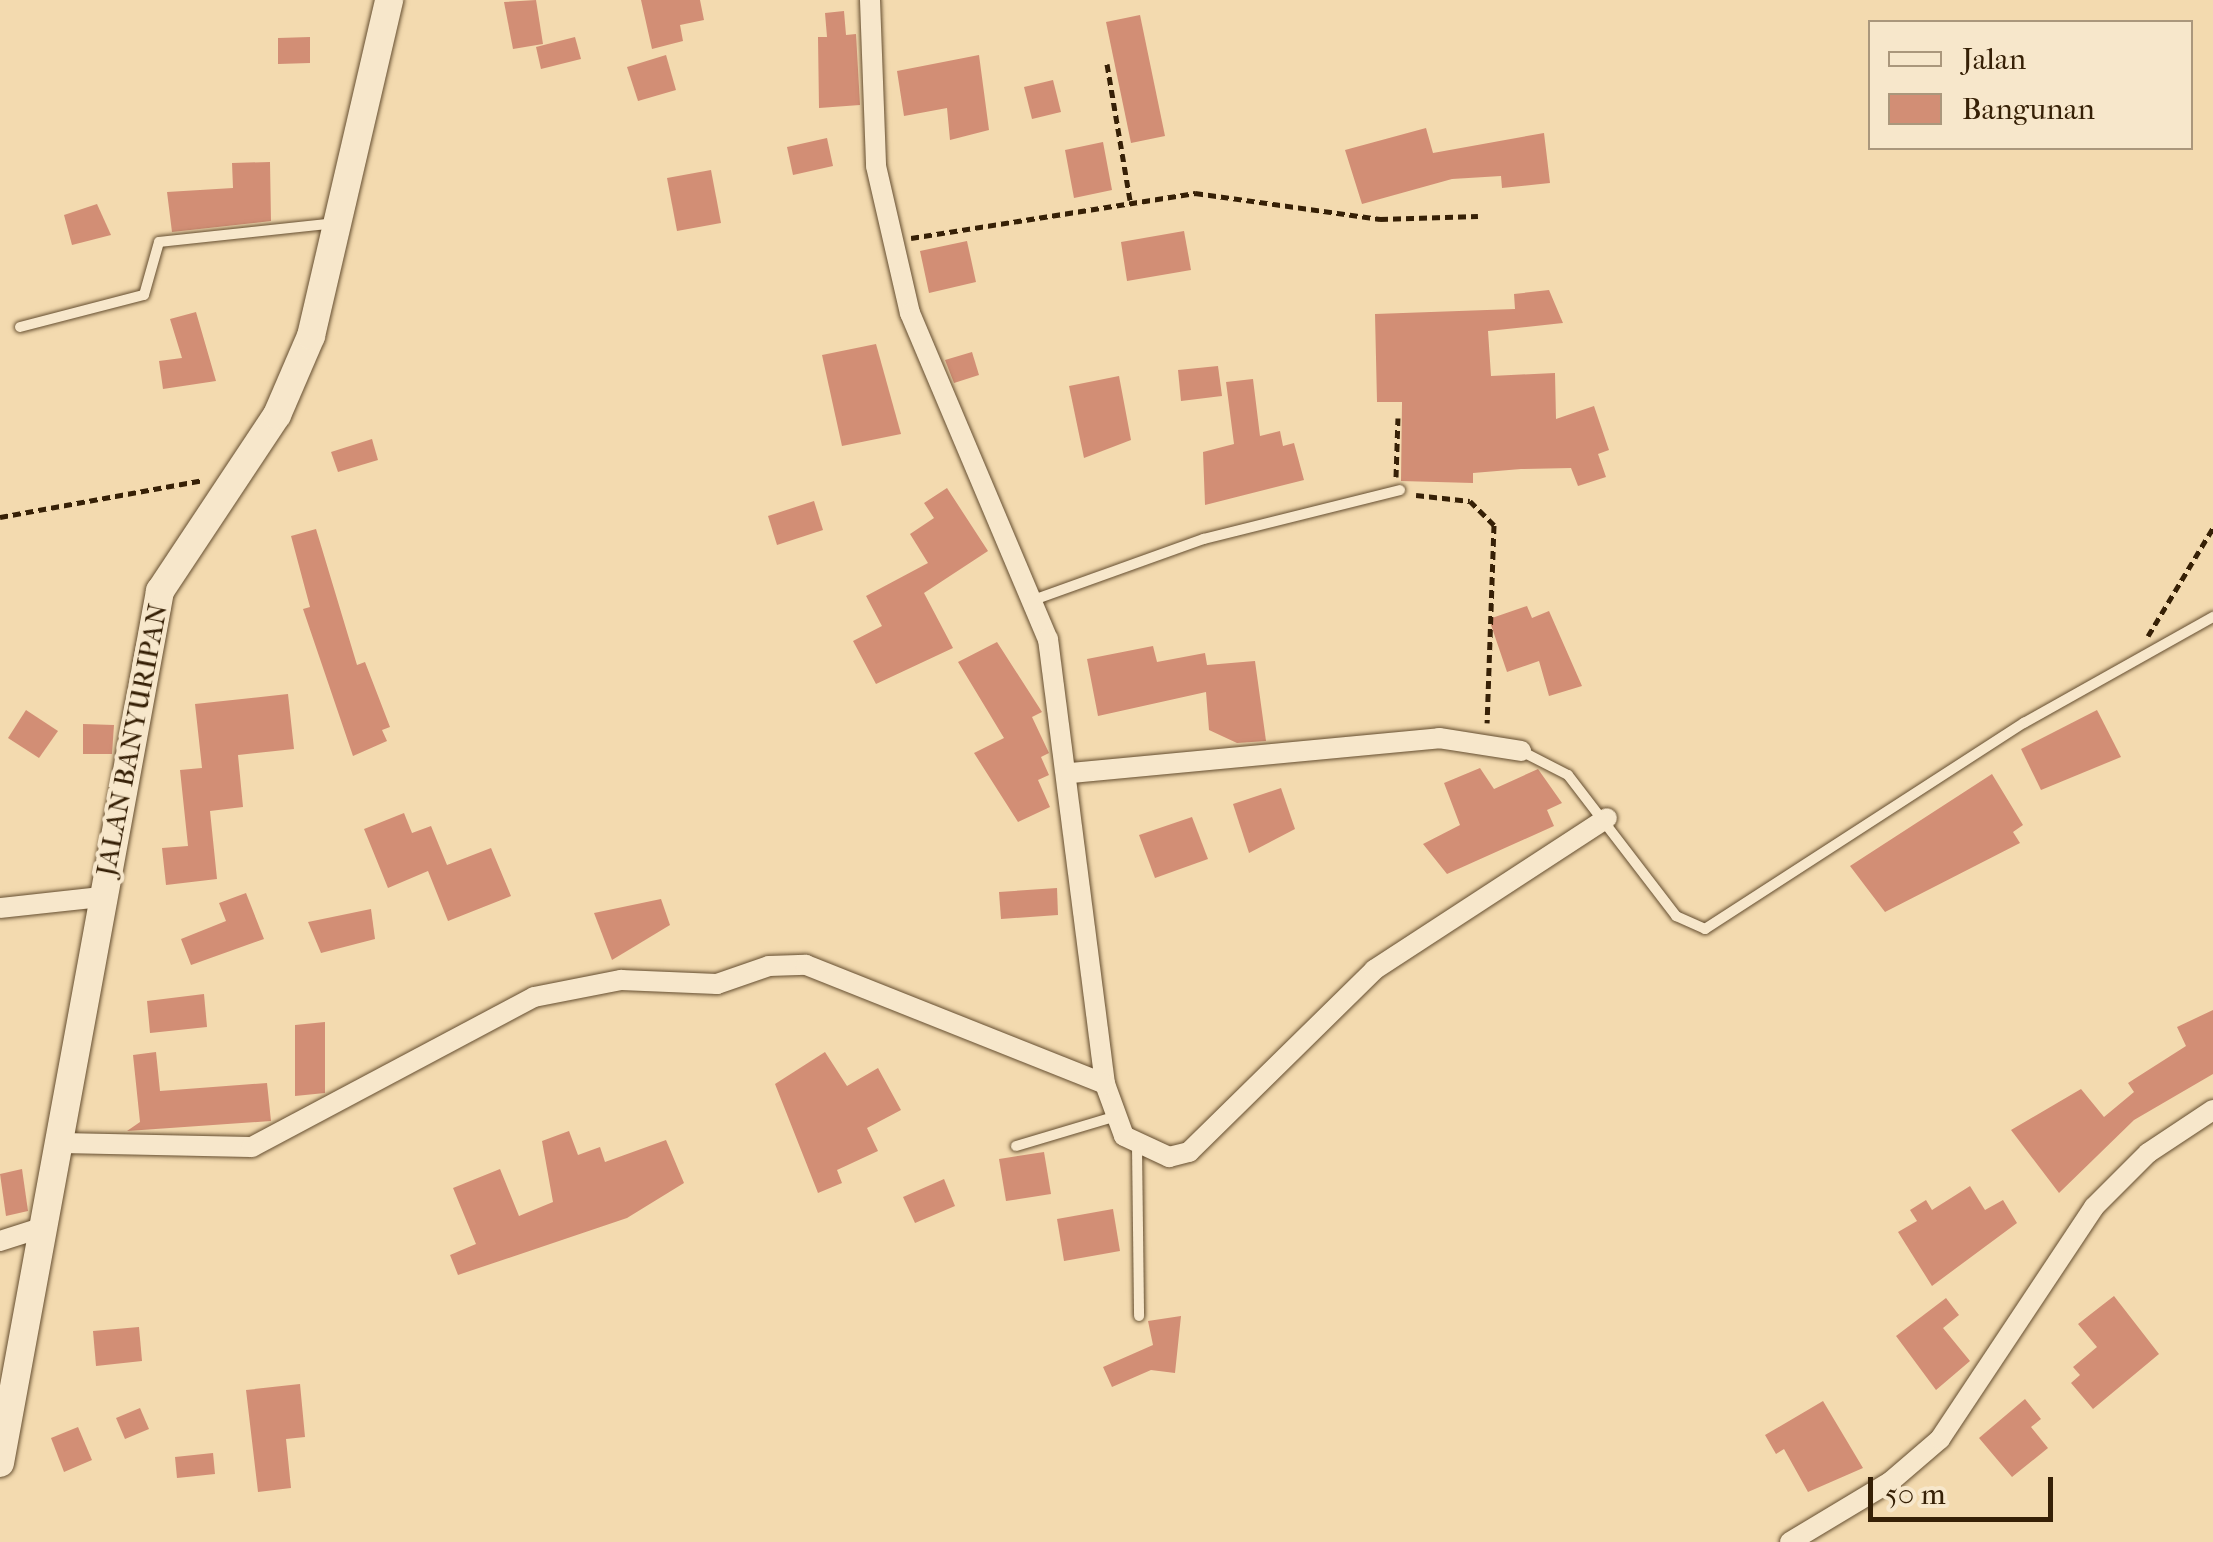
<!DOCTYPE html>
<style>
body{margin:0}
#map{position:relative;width:2213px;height:1542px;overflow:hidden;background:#f3daaf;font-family:"IM FELL French Canon",serif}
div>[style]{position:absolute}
.building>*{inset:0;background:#d28e75}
.path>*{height:5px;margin-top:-2.5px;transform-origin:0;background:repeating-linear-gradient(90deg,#362006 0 8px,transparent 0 13px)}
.roads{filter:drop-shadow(0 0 2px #654e30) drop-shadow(0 0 2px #654e30)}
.lane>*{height:10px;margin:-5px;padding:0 5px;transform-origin:5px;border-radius:5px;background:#f7e7cb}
.street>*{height:20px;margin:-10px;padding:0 10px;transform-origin:10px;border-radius:10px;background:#f7e7cb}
.secondary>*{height:28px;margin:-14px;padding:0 14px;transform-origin:14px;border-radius:14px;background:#f7e7cb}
span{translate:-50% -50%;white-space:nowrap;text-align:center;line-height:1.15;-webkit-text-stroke:8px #f7e7cb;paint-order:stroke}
.street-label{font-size:28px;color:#362006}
.legend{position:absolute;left:1868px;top:20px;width:325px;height:130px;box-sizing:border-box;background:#f7e7cb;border:2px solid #aa977c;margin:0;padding:12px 18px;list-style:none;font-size:30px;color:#362006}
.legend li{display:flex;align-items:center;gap:20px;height:50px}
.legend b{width:50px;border:2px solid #aa977c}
.scale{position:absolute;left:1868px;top:1477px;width:185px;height:45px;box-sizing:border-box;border:5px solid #362006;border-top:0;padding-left:12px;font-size:30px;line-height:35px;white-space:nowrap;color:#362006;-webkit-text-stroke:8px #f7e7cb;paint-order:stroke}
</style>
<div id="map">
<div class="building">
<div style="clip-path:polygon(536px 0,543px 44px,513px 49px,504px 2px)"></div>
<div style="clip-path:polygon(641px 0,700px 0,704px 20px,680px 25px,683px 41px,652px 49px)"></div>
<div style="clip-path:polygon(844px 11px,846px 35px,856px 34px,860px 105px,819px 108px,818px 37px,827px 37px,825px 13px)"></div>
<div style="clip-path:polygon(1140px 15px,1165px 136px,1131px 143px,1106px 22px)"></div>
<div style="clip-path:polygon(310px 37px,310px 63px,278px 64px,278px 38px)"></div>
<div style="clip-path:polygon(575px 37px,581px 59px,541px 69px,536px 47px)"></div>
<div style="clip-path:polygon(666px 55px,676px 90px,638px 101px,627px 67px)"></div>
<div style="clip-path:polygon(979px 55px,989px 130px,950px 140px,947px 108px,904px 116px,897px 71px)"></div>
<div style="clip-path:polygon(1053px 80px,1061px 112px,1032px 119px,1024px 87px)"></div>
<div style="clip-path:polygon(1426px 128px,1433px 153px,1544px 133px,1550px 183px,1502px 188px,1501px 176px,1452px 179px,1362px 204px,1345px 150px)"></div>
<div style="clip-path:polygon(827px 138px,833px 166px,793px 175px,787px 147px)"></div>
<div style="clip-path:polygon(1103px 142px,1112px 190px,1074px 198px,1065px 150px)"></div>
<div style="clip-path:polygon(270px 162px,271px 221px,172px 232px,167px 192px,233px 188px,232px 163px)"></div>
<div style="clip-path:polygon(711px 170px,721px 223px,677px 231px,667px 178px)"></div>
<div style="clip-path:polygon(97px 204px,111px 235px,72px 245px,64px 215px)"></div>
<div style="clip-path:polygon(1184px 231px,1191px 270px,1127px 281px,1121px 242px)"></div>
<div style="clip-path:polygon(967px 241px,976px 282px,929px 293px,920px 251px)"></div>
<div style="clip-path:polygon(1549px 290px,1563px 323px,1488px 331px,1491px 376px,1555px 373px,1556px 419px,1594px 406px,1609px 450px,1598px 454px,1606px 477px,1578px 486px,1571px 468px,1521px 469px,1473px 473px,1473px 483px,1401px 481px,1402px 402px,1377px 402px,1375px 314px,1515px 309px,1514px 294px)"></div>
<div style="clip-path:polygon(196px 312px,216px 381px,163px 389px,159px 361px,182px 358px,170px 319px)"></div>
<div style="clip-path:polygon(876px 344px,901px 434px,842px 446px,822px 355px)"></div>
<div style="clip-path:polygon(972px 352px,979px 375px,954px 383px,945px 360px)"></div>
<div style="clip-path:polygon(1218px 366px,1222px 396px,1181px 401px,1178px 370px)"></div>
<div style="clip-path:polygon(1119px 376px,1131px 440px,1084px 458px,1069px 386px)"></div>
<div style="clip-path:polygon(1253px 379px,1260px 436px,1280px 431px,1283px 446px,1294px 443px,1304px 480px,1205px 505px,1203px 452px,1234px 444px,1226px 382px)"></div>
<div style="clip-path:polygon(372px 439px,378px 460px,338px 472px,331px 452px)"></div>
<div style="clip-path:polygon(947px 488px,988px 551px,924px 593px,953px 648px,876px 684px,853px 641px,882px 626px,866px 596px,928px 563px,910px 534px,934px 518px,924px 503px)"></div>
<div style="clip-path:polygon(814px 501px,823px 530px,777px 545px,768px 516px)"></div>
<div style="clip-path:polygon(316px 529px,357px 665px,365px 662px,390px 727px,382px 730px,387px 741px,353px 756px,303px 609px,310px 607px,291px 536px)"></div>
<div style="clip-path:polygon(1527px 606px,1532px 618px,1549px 611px,1582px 686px,1549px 696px,1539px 661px,1507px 672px,1489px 619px)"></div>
<div style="clip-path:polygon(997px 642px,1042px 712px,1032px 717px,1049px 753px,1041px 757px,1049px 775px,1038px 780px,1050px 807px,1018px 822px,974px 753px,1004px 738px,958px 662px)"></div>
<div style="clip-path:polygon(1153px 646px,1157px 662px,1205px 653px,1207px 665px,1255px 661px,1266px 741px,1237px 743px,1209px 730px,1206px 692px,1098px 716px,1087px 659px)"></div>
<div style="clip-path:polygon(288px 694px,294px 749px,238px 755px,243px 807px,210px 811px,217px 879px,166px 885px,162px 848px,188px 846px,180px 770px,202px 768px,195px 704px)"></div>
<div style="clip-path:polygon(26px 710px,58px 731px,39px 758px,8px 738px)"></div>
<div style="clip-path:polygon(2097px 710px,2121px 757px,2041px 790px,2021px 749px)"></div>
<div style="clip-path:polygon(83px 724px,114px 725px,112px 754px,83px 754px)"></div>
<div style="clip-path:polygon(1480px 768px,1494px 789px,1538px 769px,1562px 803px,1547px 810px,1554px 826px,1447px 874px,1423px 844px,1460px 825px,1444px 783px)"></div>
<div style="clip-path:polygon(1992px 774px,2023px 825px,2013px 832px,2020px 843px,1885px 912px,1850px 866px)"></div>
<div style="clip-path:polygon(1281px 788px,1295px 829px,1249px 853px,1233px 804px)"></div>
<div style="clip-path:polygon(404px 813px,412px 833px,431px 826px,447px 865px,491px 848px,511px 896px,448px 921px,428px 871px,388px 888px,364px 829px)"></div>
<div style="clip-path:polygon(1192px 817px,1208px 859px,1155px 878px,1139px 835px)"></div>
<div style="clip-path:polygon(1057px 888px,1058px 915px,1001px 919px,999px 892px)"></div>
<div style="clip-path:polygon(246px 893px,264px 939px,191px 965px,181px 939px,226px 921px,219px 903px)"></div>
<div style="clip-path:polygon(661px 899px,670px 925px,612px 960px,594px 913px)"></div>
<div style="clip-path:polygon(371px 909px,375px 939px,321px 953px,308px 922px)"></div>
<div style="clip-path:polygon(204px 994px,207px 1027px,150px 1033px,147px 1001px)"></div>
<div style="clip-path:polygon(2213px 1010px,2213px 1074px,2134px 1120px,2059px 1193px,2011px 1130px,2081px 1089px,2104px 1117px,2134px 1092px,2128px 1083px,2186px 1046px,2177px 1027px)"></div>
<div style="clip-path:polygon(325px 1022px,325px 1093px,295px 1096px,295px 1025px)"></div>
<div style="clip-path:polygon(156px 1052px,160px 1091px,267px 1083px,271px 1121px,127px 1131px,140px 1122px,133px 1055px)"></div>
<div style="clip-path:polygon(825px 1052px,847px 1086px,878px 1068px,901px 1110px,867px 1128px,878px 1151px,837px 1170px,842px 1183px,818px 1193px,775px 1084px)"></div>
<div style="clip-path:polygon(569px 1131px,578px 1155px,600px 1147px,605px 1162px,666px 1140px,684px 1183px,627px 1218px,458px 1275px,450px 1255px,476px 1244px,453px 1188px,500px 1169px,519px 1216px,553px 1202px,542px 1141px)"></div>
<div style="clip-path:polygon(1044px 1152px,1051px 1194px,1006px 1201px,999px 1159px)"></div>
<div style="clip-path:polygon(22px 1169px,28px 1211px,6px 1216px,0 1174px)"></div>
<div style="clip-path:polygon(944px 1179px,955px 1206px,915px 1223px,903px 1197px)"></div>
<div style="clip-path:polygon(1970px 1186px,1985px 1210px,2003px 1200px,2017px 1223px,1932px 1286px,1898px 1232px,1917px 1221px,1910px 1210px,1926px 1200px,1932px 1210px)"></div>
<div style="clip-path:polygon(1113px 1209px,1120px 1251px,1064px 1261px,1057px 1219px)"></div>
<div style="clip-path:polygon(2114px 1296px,2159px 1354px,2093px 1409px,2071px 1383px,2080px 1375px,2073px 1367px,2097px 1347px,2078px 1324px)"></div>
<div style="clip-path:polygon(1946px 1298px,1959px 1315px,1943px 1328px,1970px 1361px,1936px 1390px,1896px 1336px)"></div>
<div style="clip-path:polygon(1181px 1316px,1175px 1373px,1151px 1370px,1112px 1387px,1103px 1367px,1153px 1345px,1148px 1321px)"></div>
<div style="clip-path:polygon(139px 1327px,142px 1361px,96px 1366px,93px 1331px)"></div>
<div style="clip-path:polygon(300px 1384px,305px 1437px,286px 1439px,291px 1488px,258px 1492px,246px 1390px)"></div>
<div style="clip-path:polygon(2025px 1399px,2041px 1419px,2031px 1427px,2048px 1448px,2012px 1477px,1979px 1438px)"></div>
<div style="clip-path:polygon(1823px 1401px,1863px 1468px,1808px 1492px,1784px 1449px,1776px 1454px,1765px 1435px)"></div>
<div style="clip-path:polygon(140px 1408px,149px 1429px,125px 1439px,116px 1418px)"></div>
<div style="clip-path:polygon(78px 1427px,92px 1460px,64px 1472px,51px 1438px)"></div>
<div style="clip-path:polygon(213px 1453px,215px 1474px,177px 1478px,175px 1457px)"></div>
</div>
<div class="path">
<div style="left:1107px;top:64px;width:138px;rotate:80.4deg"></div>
<div style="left:911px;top:238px;width:288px;rotate:-9deg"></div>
<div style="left:1195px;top:193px;width:187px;rotate:8deg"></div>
<div style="left:1380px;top:219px;width:98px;rotate:-1.8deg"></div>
<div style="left:1396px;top:477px;width:59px;rotate:-88.1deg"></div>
<div style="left:1416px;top:495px;width:54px;rotate:6.3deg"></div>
<div style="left:1470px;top:501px;width:34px;rotate:45deg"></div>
<div style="left:1494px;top:525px;width:198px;rotate:92deg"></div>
<div style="left:0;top:517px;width:207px;rotate:-10.3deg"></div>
<div style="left:2148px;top:636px;width:126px;rotate:-59deg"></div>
</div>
<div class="roads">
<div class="lane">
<div style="left:20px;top:327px;width:128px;rotate:-14.5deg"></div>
<div style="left:144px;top:295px;width:55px;rotate:-74.2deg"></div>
<div style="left:159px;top:242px;width:178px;rotate:-6.1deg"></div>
<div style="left:1036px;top:599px;width:178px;rotate:-19.7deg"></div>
<div style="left:1204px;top:539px;width:202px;rotate:-14deg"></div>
<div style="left:1521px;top:751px;width:53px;rotate:27.1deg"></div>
<div style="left:1568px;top:775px;width:178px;rotate:52.5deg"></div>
<div style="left:1676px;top:916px;width:32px;rotate:24deg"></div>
<div style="left:1705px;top:929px;width:380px;rotate:-32.9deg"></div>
<div style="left:2024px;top:723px;width:217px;rotate:-29.3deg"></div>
<div style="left:1016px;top:1146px;width:101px;rotate:-16.6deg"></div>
<div style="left:1137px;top:1147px;width:169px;rotate:89.3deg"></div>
</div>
<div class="street">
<div style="left:870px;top:0;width:166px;rotate:87.9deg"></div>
<div style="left:876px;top:166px;width:151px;rotate:77deg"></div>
<div style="left:910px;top:313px;width:354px;rotate:67.1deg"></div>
<div style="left:1048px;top:639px;width:449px;rotate:82.7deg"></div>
<div style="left:1105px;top:1084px;width:55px;rotate:69.9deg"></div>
<div style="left:1124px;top:1136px;width:50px;rotate:25deg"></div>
<div style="left:1169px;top:1157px;width:21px;rotate:-14deg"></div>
<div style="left:1189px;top:1152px;width:260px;rotate:-44.5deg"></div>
<div style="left:1374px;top:970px;width:278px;rotate:-33.1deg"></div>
<div style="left:1071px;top:773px;width:370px;rotate:-5.4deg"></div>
<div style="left:1439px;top:738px;width:83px;rotate:9deg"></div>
<div style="left:0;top:908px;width:103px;rotate:-6.2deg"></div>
<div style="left:60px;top:1143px;width:192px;rotate:1.2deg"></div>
<div style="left:252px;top:1147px;width:319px;rotate:-28deg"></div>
<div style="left:534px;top:997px;width:89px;rotate:-11.1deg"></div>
<div style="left:621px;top:980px;width:96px;rotate:2.4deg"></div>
<div style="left:717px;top:984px;width:55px;rotate:-19.1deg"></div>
<div style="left:769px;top:966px;width:37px;rotate:-2deg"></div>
<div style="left:806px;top:965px;width:322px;rotate:21.7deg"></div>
<div style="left:0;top:1241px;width:46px;rotate:-17.7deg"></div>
<div style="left:1790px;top:1542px;width:117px;rotate:-31deg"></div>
<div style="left:1890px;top:1482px;width:66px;rotate:-40.7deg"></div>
<div style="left:1940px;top:1439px;width:278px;rotate:-56.4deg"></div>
<div style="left:2094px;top:1207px;width:76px;rotate:-45deg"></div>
<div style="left:2148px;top:1153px;width:78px;rotate:-33.5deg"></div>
</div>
<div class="secondary">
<div style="left:0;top:1463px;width:887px;rotate:-79.6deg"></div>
<div style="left:160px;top:591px;width:211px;rotate:-56.4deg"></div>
<div style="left:277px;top:415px;width:86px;rotate:-66.7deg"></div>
<div style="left:311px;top:336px;width:345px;rotate:-76.9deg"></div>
</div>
</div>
<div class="street-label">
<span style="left:132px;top:740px;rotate:-79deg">JALAN BANYURIPAN</span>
</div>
<ul class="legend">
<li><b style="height:12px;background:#f7e7cb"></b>Jalan</li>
<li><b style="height:28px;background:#d28e75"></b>Bangunan</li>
</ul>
<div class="scale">50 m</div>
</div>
